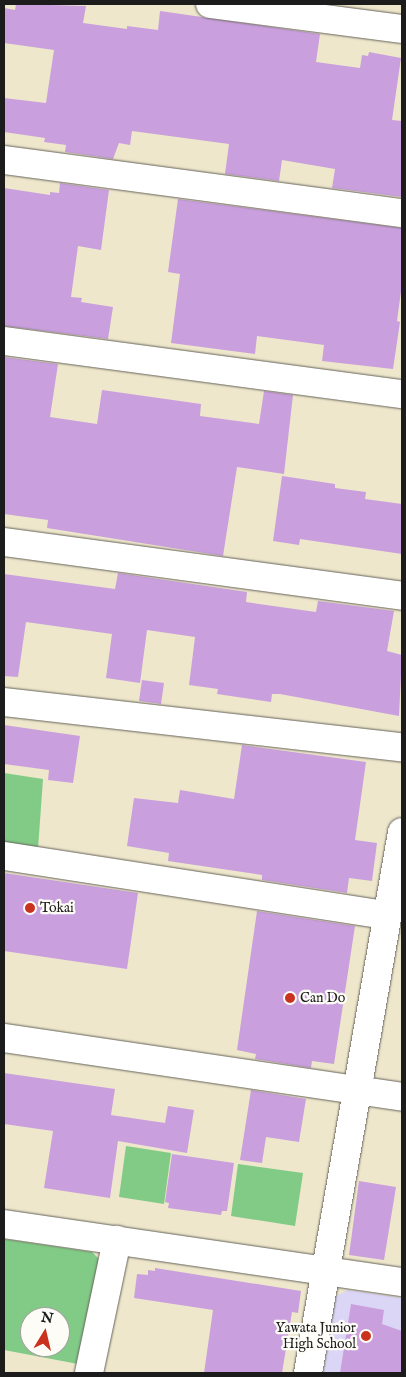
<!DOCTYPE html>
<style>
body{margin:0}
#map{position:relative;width:406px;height:1377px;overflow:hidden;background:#eee7cc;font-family:"IM FELL English",serif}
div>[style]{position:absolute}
.built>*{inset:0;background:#dcd6f6}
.green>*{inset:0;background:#82cb87}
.building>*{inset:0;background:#c9a0dd}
.roads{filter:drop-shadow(0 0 1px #66635a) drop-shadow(0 0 1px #66635a)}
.street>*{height:28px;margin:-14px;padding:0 14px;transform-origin:14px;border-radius:14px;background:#fff}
.dots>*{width:14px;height:14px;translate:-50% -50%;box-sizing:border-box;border:2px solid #fdfcf7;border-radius:50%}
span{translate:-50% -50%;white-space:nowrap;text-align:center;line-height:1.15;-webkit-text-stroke:4.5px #fdfcf7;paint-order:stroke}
.poi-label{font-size:14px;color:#1c1c1c}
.left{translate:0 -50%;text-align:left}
.right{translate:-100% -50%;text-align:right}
.frame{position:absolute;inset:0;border:5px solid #1c1c1c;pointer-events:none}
.north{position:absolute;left:20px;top:1307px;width:50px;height:50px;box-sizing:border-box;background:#fdfcf7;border:1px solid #a3a29f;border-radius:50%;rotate:9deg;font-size:14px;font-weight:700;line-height:20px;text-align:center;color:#1c1c1c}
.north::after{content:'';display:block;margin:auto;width:18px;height:22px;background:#c8321e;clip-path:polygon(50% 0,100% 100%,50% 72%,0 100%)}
</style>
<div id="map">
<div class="built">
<div style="clip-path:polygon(348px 1290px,402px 1298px,402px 1373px,323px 1373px,336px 1296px)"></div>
</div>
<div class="green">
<div style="clip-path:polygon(4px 773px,43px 779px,38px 849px,4px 844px)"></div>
<div style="clip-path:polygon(126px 1146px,171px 1153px,164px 1204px,119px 1197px)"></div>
<div style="clip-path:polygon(238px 1164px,303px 1173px,295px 1226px,231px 1216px)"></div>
<div style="clip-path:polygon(evenodd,4px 1239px,92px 1252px,100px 1260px,78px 1364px,4px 1350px,4px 1239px,30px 1317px,60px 1317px,60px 1347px,30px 1347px,30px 1317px)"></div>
</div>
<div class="building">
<div style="clip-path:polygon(16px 4px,86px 6px,83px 23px,127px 29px,127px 26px,158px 30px,160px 11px,320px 34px,316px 62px,360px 68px,362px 55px,368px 56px,369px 52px,401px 58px,392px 120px,402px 121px,402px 197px,332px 188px,335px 169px,282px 160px,279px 181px,225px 174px,229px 144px,132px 131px,130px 145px,119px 143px,113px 159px,65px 152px,66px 145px,44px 142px,45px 138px,4px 132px,4px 98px,46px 103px,54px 50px,4px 43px,4px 8px,15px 10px)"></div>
<div style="clip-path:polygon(60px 183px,109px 190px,101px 250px,78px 246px,71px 297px,82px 298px,81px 302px,113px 307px,108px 339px,4px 326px,4px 188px,50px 195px,50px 192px,59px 193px)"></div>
<div style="clip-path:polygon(178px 199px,402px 228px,402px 284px,397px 321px,400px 322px,393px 369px,322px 361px,324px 345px,257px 336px,255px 354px,171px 343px,180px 274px,168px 272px)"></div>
<div style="clip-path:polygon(4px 357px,58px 364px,50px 417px,97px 424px,102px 390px,201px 404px,200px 416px,259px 424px,264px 391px,293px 395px,284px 474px,237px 467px,223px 556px,47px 528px,48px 520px,4px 514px)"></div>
<div style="clip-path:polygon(282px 476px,335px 484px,335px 488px,366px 492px,365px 499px,402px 504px,402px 554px,300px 539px,299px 545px,273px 541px)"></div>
<div style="clip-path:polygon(118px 573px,247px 592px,246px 602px,266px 605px,316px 612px,318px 601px,394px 611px,387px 651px,402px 655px,399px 716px,280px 694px,272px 694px,271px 702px,217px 694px,218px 689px,189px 685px,195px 637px,147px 630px,140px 683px,106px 678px,112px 634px,26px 622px,18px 677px,4px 676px,4px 574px,115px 589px)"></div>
<div style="clip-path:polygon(142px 680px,164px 683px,161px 704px,139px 701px)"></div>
<div style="clip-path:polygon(4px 725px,80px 736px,73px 783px,48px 780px,49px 770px,4px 764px)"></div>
<div style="clip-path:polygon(242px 745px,366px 762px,355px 840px,377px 843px,372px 881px,349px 878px,347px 893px,262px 880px,262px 875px,168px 861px,169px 853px,127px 846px,134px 798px,178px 803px,180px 790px,234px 799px)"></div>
<div style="clip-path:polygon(4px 873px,138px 893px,127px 969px,4px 951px)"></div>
<div style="clip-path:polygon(257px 911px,355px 926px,334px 1064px,312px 1061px,311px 1068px,255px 1059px,256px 1054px,237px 1050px)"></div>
<div style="clip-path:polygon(4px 1073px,115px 1089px,111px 1115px,165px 1123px,168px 1106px,194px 1110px,187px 1153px,118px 1141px,110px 1198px,44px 1188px,53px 1131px,4px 1124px)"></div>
<div style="clip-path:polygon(251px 1090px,306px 1099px,299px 1142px,266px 1137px,262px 1163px,240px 1160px)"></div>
<div style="clip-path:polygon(172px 1154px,234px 1163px,227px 1211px,222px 1211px,221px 1215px,168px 1208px,169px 1203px,165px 1202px)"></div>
<div style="clip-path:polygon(359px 1181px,396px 1187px,384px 1260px,349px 1255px)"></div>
<div style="clip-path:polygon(155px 1268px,301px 1291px,298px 1313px,292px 1312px,282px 1373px,204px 1373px,213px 1310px,134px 1298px,137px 1274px,148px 1275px,148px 1270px,155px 1271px)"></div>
<div style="clip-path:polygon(351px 1304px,384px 1310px,382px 1324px,402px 1331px,402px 1373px,340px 1373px)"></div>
</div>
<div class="roads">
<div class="street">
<div style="left:210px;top:4px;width:194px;rotate:7.4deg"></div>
<div style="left:4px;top:160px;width:402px;rotate:7.6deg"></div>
<div style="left:4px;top:341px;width:402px;rotate:7.6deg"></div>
<div style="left:4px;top:542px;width:402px;rotate:7.7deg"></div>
<div style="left:4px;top:702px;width:401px;rotate:6.5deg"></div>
<div style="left:4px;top:856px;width:388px;rotate:8.8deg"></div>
<div style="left:4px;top:1038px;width:402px;rotate:8.4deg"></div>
<div style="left:4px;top:1224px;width:402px;rotate:8.3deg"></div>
<div style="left:89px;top:1373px;width:136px;rotate:-78.1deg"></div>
<div style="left:308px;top:1373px;width:549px;rotate:-80.14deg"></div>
</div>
</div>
<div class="dots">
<div style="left:30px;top:908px;background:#c8321e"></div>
<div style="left:290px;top:998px;background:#c8321e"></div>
<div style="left:366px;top:1336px;background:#c8321e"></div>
</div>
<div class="poi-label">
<span class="left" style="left:40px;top:908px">Tokai</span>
<span class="left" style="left:300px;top:998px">Can Do</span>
<span class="right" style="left:356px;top:1336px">Yawata Junior<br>High School</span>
</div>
<div class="frame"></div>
<div class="north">N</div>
</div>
